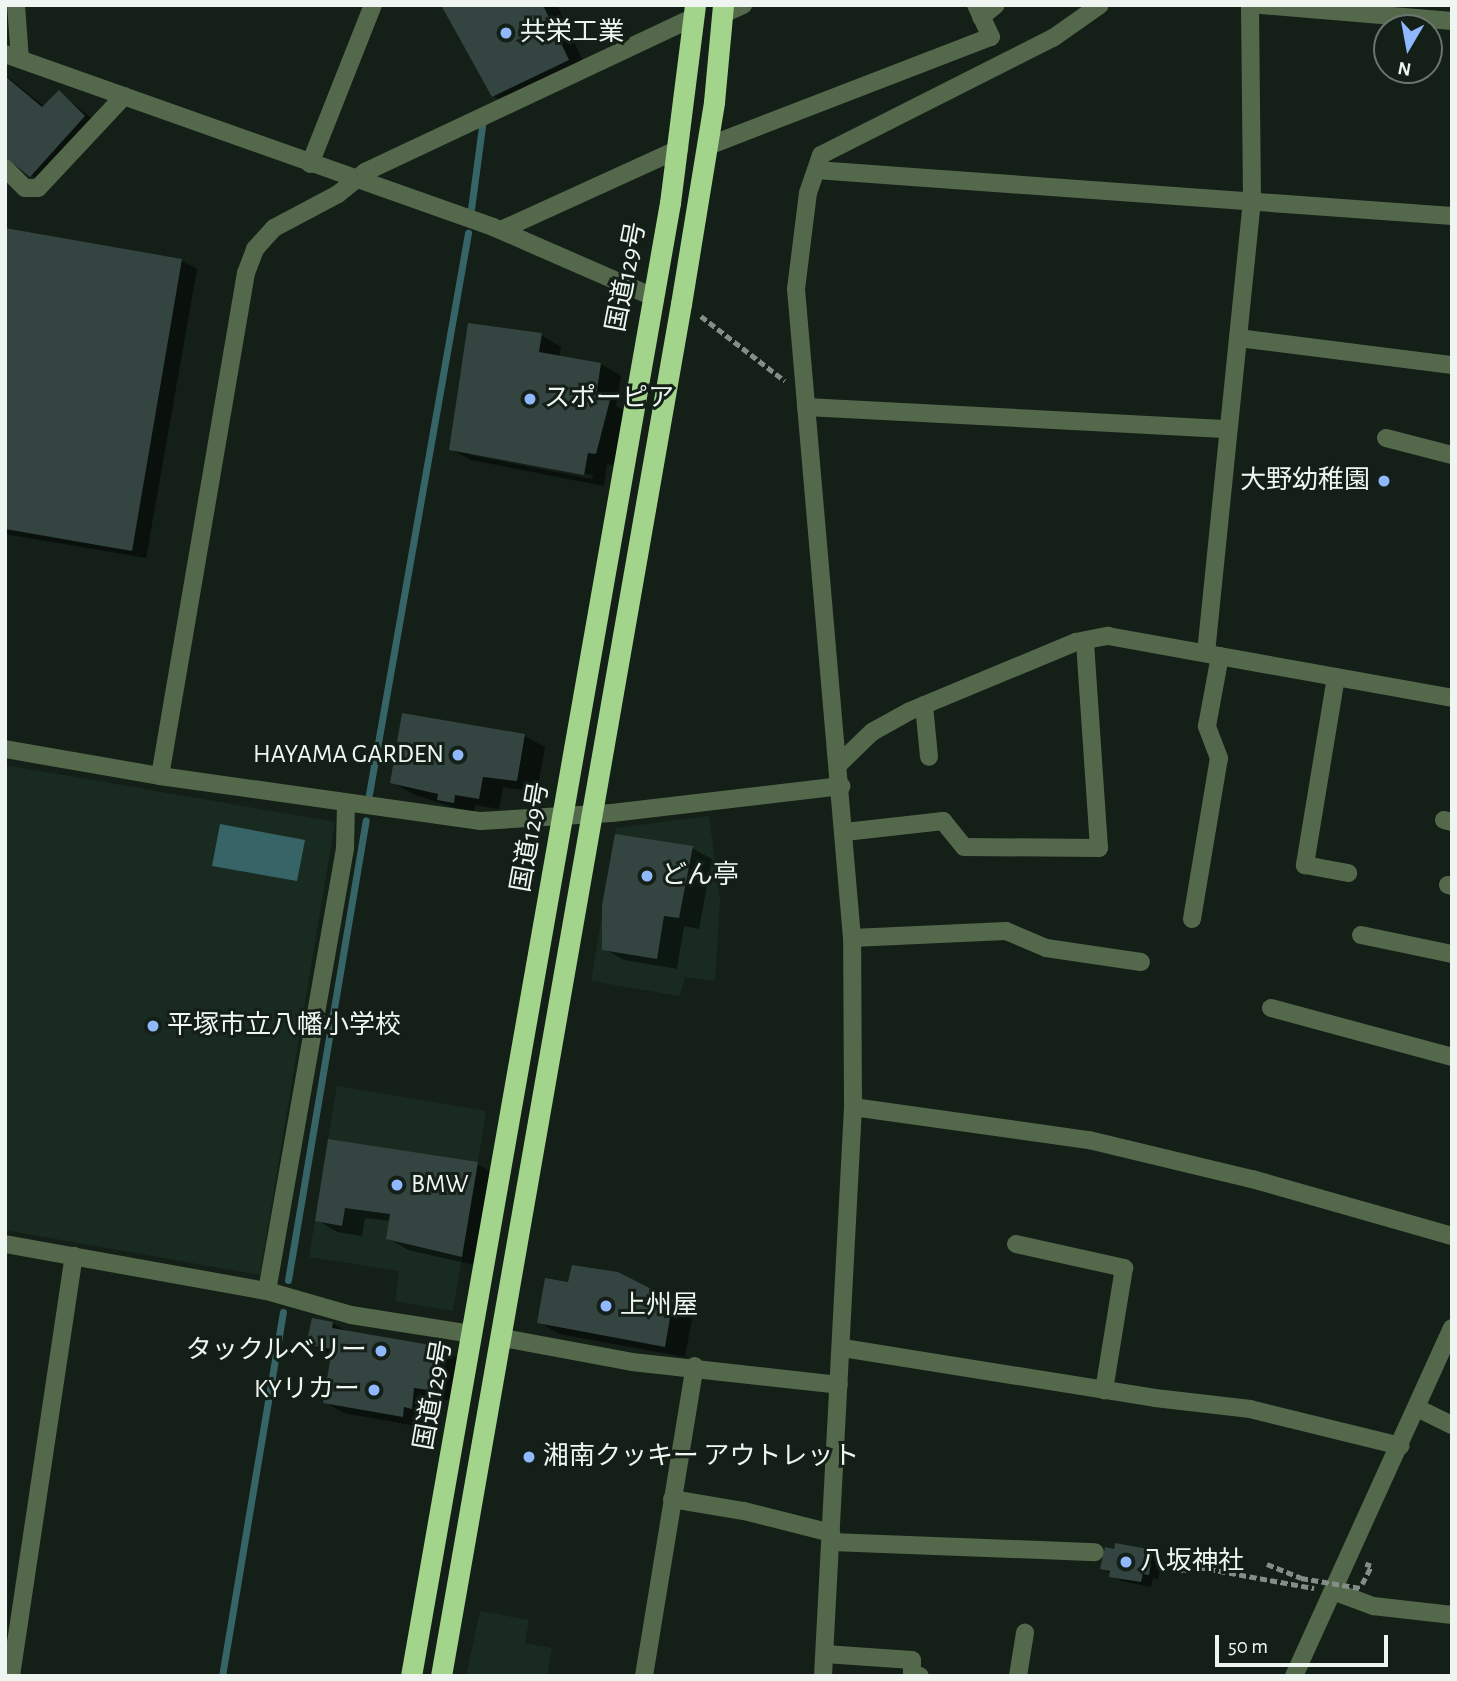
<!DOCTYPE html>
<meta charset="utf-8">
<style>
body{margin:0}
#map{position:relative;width:1457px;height:1681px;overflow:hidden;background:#131f17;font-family:"Alegreya Sans","Noto Sans JP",sans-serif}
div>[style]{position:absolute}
.built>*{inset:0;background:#192b20}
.water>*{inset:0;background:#376567}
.shadow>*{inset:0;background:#0007}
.stream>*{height:7px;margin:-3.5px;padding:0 3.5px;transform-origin:3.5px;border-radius:3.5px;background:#376567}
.building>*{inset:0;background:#344440}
.path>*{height:4.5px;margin-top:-2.25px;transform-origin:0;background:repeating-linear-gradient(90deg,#848d87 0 7px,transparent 0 10.5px)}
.minor>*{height:18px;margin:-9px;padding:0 9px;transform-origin:9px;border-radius:9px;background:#54684b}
.highway>*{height:21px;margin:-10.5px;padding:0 10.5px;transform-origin:10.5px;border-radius:10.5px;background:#a3d48b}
.path-bridge>*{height:4.5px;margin-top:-2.25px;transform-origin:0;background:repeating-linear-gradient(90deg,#848d87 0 7px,transparent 0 10.5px)}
.dots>*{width:19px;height:19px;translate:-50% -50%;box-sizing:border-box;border:4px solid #131f17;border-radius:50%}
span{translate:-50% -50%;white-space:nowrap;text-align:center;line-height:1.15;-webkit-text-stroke:6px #131f17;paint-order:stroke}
.poi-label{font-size:26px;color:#eff6f1}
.left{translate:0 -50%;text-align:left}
.right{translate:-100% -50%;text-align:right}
.street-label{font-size:26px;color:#eff6f1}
.frame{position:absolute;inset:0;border:7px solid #eff6f1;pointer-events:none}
.north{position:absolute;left:1373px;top:14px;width:70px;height:70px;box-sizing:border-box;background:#131f17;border:2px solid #6b756e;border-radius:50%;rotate:190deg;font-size:19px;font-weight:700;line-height:28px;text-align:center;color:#eff6f1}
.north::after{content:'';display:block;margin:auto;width:24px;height:32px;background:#90b8fd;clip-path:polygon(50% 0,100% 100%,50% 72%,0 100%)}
.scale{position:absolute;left:1215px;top:1635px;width:173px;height:32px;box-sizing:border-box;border:4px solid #eff6f1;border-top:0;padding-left:9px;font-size:21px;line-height:24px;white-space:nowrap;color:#eff6f1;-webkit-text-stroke:5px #131f17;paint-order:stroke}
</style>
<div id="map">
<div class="built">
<div style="clip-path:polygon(5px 765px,335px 822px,260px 1275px,5px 1230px)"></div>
<div style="clip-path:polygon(709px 816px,720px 899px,715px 981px,685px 977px,680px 996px,591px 981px,616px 828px)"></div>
<div style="clip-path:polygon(337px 1086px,486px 1111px,453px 1311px,395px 1301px,399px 1271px,309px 1257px)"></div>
<div style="clip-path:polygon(480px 1611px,529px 1620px,525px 1643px,552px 1648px,547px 1676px,466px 1676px)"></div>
</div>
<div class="water">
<div style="clip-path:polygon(220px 824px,305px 840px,297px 881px,212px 866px)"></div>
</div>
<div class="shadow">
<div style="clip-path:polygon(443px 5px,557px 5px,588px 72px,514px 108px,494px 96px)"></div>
<div style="clip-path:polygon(5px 75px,45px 107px,59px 92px,100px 125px,47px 184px,31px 175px,5px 103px)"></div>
<div style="clip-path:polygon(5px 230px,182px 261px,197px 269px,146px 558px,5px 534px)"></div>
<div style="clip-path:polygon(evenodd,541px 335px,561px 347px,559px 357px,601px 364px,621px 376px,616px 406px,630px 413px,616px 465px,607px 464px,604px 486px,471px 460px,451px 449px,541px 335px,470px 452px,593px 475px,592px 479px,470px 455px,470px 452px)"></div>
<div style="clip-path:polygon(404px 715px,525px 736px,545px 747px,537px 792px,503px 787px,499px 809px,475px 805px,474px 814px,413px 794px,392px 782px)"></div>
<div style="clip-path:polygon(692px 848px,712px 859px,699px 929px,684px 926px,677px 969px,624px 960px,604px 949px)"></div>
<div style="clip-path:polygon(330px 1141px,477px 1164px,497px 1175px,482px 1267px,408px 1250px,388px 1238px,391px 1221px,365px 1218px,362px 1236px,337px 1232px,317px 1220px)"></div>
<div style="clip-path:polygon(672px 1301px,693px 1313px,685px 1357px,559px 1334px,539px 1322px)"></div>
<div style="clip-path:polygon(313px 1320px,333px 1323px,349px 1333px,441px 1349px,461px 1360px,454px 1401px,433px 1398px,431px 1419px,423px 1417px,422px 1427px,344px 1413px,325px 1402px,333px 1356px,308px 1344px)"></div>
<div style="clip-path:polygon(1147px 1550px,1161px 1563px,1158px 1579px,1153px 1578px,1151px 1587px,1121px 1581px,1102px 1568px)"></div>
</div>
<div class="stream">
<div style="left:471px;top:209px;width:91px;rotate:-82.4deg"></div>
<div style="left:369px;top:794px;width:570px;rotate:-79.99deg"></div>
<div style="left:288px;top:1280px;width:466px;rotate:-80.4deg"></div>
<div style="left:222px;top:1676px;width:369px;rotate:-80.5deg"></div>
</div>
<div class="building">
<div style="clip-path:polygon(441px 5px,543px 5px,569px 60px,492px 97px)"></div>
<div style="clip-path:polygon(5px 76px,42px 107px,59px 90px,85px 116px,30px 177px,5px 157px)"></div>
<div style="clip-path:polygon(5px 228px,182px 259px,132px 551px,5px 529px)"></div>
<div style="clip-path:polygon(468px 323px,542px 333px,539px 352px,601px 363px,596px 397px,610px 400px,596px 454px,588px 453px,584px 475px,449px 450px)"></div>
<div style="clip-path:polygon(402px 713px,525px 734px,517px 781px,483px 777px,479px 799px,455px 795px,454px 803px,437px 800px,438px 794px,390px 783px)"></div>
<div style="clip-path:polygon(615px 834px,693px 846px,679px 918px,664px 916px,657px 959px,602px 950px,602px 905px)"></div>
<div style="clip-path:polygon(328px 1139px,478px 1162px,462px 1257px,386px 1239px,390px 1214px,345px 1208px,342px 1226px,315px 1221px)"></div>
<div style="clip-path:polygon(572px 1265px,618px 1272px,673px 1300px,665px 1347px,537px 1323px,545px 1278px,568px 1282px)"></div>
<div style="clip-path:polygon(312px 1318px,333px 1322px,332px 1328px,442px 1347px,435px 1391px,414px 1388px,412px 1409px,404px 1407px,403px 1417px,323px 1403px,332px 1349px,306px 1345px)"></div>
<div style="clip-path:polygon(1115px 1543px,1148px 1549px,1147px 1555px,1152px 1556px,1149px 1575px,1143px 1574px,1141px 1582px,1109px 1577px,1110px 1571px,1100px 1569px,1105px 1547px,1114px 1549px)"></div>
</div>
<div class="path">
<div style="left:701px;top:316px;width:106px;rotate:37.7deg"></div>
<div style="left:1267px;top:1564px;width:37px;rotate:22deg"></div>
<div style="left:1161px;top:1566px;width:23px;rotate:10deg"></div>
<div style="left:1184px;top:1570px;width:14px;rotate:-12deg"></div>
<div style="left:1198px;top:1567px;width:118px;rotate:10.3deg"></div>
<div style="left:1362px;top:1584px;width:20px;rotate:-63deg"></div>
<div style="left:1371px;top:1566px;width:6px;rotate:-162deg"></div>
</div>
<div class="minor">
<div style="left:16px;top:5px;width:54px;rotate:85.8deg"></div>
<div style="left:1261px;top:5px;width:192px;rotate:4.8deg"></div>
<div style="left:723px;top:14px;width:22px;rotate:-24deg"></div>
<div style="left:981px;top:17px;width:19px;rotate:-39deg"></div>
<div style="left:5px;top:54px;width:518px;rotate:19.52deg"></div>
<div style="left:493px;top:227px;width:172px;rotate:23.6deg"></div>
<div style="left:708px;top:146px;width:303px;rotate:-21.1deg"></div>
<div style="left:991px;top:37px;width:35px;rotate:-115deg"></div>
<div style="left:310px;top:164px;width:171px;rotate:-68.4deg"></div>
<div style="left:5px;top:168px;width:28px;rotate:45deg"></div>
<div style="left:25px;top:188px;width:13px"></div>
<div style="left:38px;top:188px;width:126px;rotate:-46.9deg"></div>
<div style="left:816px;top:170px;width:638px;rotate:4.14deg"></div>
<div style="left:501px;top:230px;width:196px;rotate:-24.5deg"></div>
<div style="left:1238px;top:338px;width:216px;rotate:7.2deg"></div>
<div style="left:806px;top:407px;width:423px;rotate:3deg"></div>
<div style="left:1386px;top:438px;width:68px;rotate:14.4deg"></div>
<div style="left:1206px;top:653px;width:457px;rotate:-84.2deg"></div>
<div style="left:1252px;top:198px;width:193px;rotate:-90.6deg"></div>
<div style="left:1336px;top:677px;width:191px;rotate:99.4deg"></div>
<div style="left:1305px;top:865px;width:44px;rotate:10.5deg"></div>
<div style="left:924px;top:705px;width:52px;rotate:84.5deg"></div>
<div style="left:5px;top:749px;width:157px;rotate:9.9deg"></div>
<div style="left:160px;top:776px;width:324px;rotate:8deg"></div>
<div style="left:481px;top:821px;width:131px;rotate:-3.5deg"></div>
<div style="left:612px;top:813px;width:231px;rotate:-6.7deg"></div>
<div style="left:838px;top:765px;width:47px;rotate:-44.1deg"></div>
<div style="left:872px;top:732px;width:43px;rotate:-28.9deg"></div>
<div style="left:910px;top:711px;width:180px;rotate:-22.6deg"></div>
<div style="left:1076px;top:642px;width:33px;rotate:-11deg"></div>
<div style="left:1108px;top:636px;width:350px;rotate:10.2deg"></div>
<div style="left:160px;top:776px;width:510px;rotate:-80.3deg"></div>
<div style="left:246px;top:273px;width:26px;rotate:-69deg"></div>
<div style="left:255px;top:249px;width:28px;rotate:-48deg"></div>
<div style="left:274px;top:228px;width:72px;rotate:-28deg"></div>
<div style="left:338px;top:194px;width:35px;rotate:-39deg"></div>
<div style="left:365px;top:172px;width:364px;rotate:-25.2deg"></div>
<div style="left:1444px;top:820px;width:8px;rotate:14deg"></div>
<div style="left:845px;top:832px;width:99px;rotate:-6.4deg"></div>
<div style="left:943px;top:821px;width:33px;rotate:51deg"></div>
<div style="left:964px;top:847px;width:135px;rotate:0.4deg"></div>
<div style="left:1099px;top:848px;width:208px;rotate:-93.9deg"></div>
<div style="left:1448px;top:885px;width:4px;rotate:14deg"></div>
<div style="left:1192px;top:919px;width:163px;rotate:-80.5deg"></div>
<div style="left:1219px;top:758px;width:34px;rotate:-111deg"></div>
<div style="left:1207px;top:726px;width:71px;rotate:-79.5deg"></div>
<div style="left:1361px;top:935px;width:93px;rotate:11.8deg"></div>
<div style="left:852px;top:938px;width:154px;rotate:-2.6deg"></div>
<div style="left:1006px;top:931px;width:43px;rotate:23deg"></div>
<div style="left:1046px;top:948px;width:96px;rotate:8.4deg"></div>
<div style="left:1271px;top:1008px;width:188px;rotate:15.1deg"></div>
<div style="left:853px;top:1107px;width:238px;rotate:8deg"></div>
<div style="left:1089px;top:1140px;width:168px;rotate:13.5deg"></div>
<div style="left:1252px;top:1179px;width:208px;rotate:15.9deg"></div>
<div style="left:5px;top:1244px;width:266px;rotate:10.2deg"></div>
<div style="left:267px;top:1291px;width:87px;rotate:15.9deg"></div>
<div style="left:351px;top:1315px;width:123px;rotate:8.9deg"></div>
<div style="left:1016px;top:1244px;width:111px;rotate:12.5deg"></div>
<div style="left:1124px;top:1268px;width:124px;rotate:99.3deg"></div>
<div style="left:267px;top:1291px;width:450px;rotate:-80deg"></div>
<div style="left:345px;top:848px;width:45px;rotate:-88.7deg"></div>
<div style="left:503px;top:1338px;width:131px;rotate:10.5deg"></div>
<div style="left:632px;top:1362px;width:208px;rotate:6.3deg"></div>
<div style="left:843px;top:1348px;width:316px;rotate:9.1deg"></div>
<div style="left:1155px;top:1398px;width:96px;rotate:6.6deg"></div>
<div style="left:1250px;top:1409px;width:155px;rotate:13.8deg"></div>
<div style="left:1417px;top:1408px;width:39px;rotate:26deg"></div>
<div style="left:672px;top:1499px;width:73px;rotate:9.5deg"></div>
<div style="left:744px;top:1511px;width:90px;rotate:14.2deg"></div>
<div style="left:831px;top:1542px;width:264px;rotate:2.2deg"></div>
<div style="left:1333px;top:1591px;width:43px;rotate:20.6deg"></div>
<div style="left:1373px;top:1606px;width:80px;rotate:6.5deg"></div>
<div style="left:825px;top:1654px;width:87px;rotate:3.9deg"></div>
<div style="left:912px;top:1660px;width:14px;rotate:90deg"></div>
<div style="left:912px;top:1674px;width:8px;rotate:14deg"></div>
<div style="left:11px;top:1676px;width:425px;rotate:-81.5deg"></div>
<div style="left:644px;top:1676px;width:314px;rotate:-80.7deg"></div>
<div style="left:823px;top:1676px;width:570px;rotate:-86.98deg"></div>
<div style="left:853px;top:1107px;width:169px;rotate:-90.3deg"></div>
<div style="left:852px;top:938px;width:651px;rotate:-94.93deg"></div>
<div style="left:796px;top:289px;width:97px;rotate:-82.9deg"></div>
<div style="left:808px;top:193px;width:40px;rotate:-71.1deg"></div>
<div style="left:821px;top:155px;width:260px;rotate:-26.8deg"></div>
<div style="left:1053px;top:38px;width:57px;rotate:-35.1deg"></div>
<div style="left:1018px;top:1676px;width:44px;rotate:-80.8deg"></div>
<div style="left:1294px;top:1676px;width:382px;rotate:-65.6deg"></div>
</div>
<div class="highway">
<div style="left:411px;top:1676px;width:1496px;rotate:-80.03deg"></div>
<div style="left:670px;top:203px;width:200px;rotate:-82.8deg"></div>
<div style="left:441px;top:1676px;width:1393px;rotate:-80.08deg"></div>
<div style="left:681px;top:304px;width:205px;rotate:-80.7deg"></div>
<div style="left:714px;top:102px;width:97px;rotate:-84.7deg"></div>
</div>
<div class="path-bridge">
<div style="left:1301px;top:1578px;width:60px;rotate:9.6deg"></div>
</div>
<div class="dots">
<div style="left:506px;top:33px;background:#90b8fd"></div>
<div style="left:530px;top:399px;background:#90b8fd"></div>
<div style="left:1384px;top:481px;background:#90b8fd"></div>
<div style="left:458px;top:755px;background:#90b8fd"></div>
<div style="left:647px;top:876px;background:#90b8fd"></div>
<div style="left:153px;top:1026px;background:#90b8fd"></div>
<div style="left:397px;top:1185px;background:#90b8fd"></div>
<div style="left:606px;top:1306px;background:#90b8fd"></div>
<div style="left:381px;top:1351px;background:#90b8fd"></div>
<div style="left:374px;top:1390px;background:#90b8fd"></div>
<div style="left:529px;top:1457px;background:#90b8fd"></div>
<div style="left:1126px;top:1562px;background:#90b8fd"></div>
</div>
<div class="poi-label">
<span class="left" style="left:520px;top:33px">共栄工業</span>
<span class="left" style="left:544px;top:399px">スポーピア</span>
<span class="right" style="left:1370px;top:481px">大野幼稚園</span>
<span class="right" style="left:444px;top:755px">HAYAMA GARDEN</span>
<span class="left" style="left:661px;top:876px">どん亭</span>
<span class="left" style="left:167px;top:1026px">平塚市立八幡小学校</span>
<span class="left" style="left:411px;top:1185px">BMW</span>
<span class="left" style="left:620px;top:1306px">上州屋</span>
<span class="right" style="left:367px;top:1351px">タックルベリー</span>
<span class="right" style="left:360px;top:1390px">KYリカー</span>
<span class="left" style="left:543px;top:1457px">湘南クッキー アウトレット</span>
<span class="left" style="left:1140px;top:1562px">八坂神社</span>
</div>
<div class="street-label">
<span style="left:627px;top:277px;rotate:-79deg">国道129号</span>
<span style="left:531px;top:837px;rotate:-80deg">国道129号</span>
<span style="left:434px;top:1395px;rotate:-80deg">国道129号</span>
</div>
<div class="frame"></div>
<div class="north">N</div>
<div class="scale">50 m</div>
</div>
